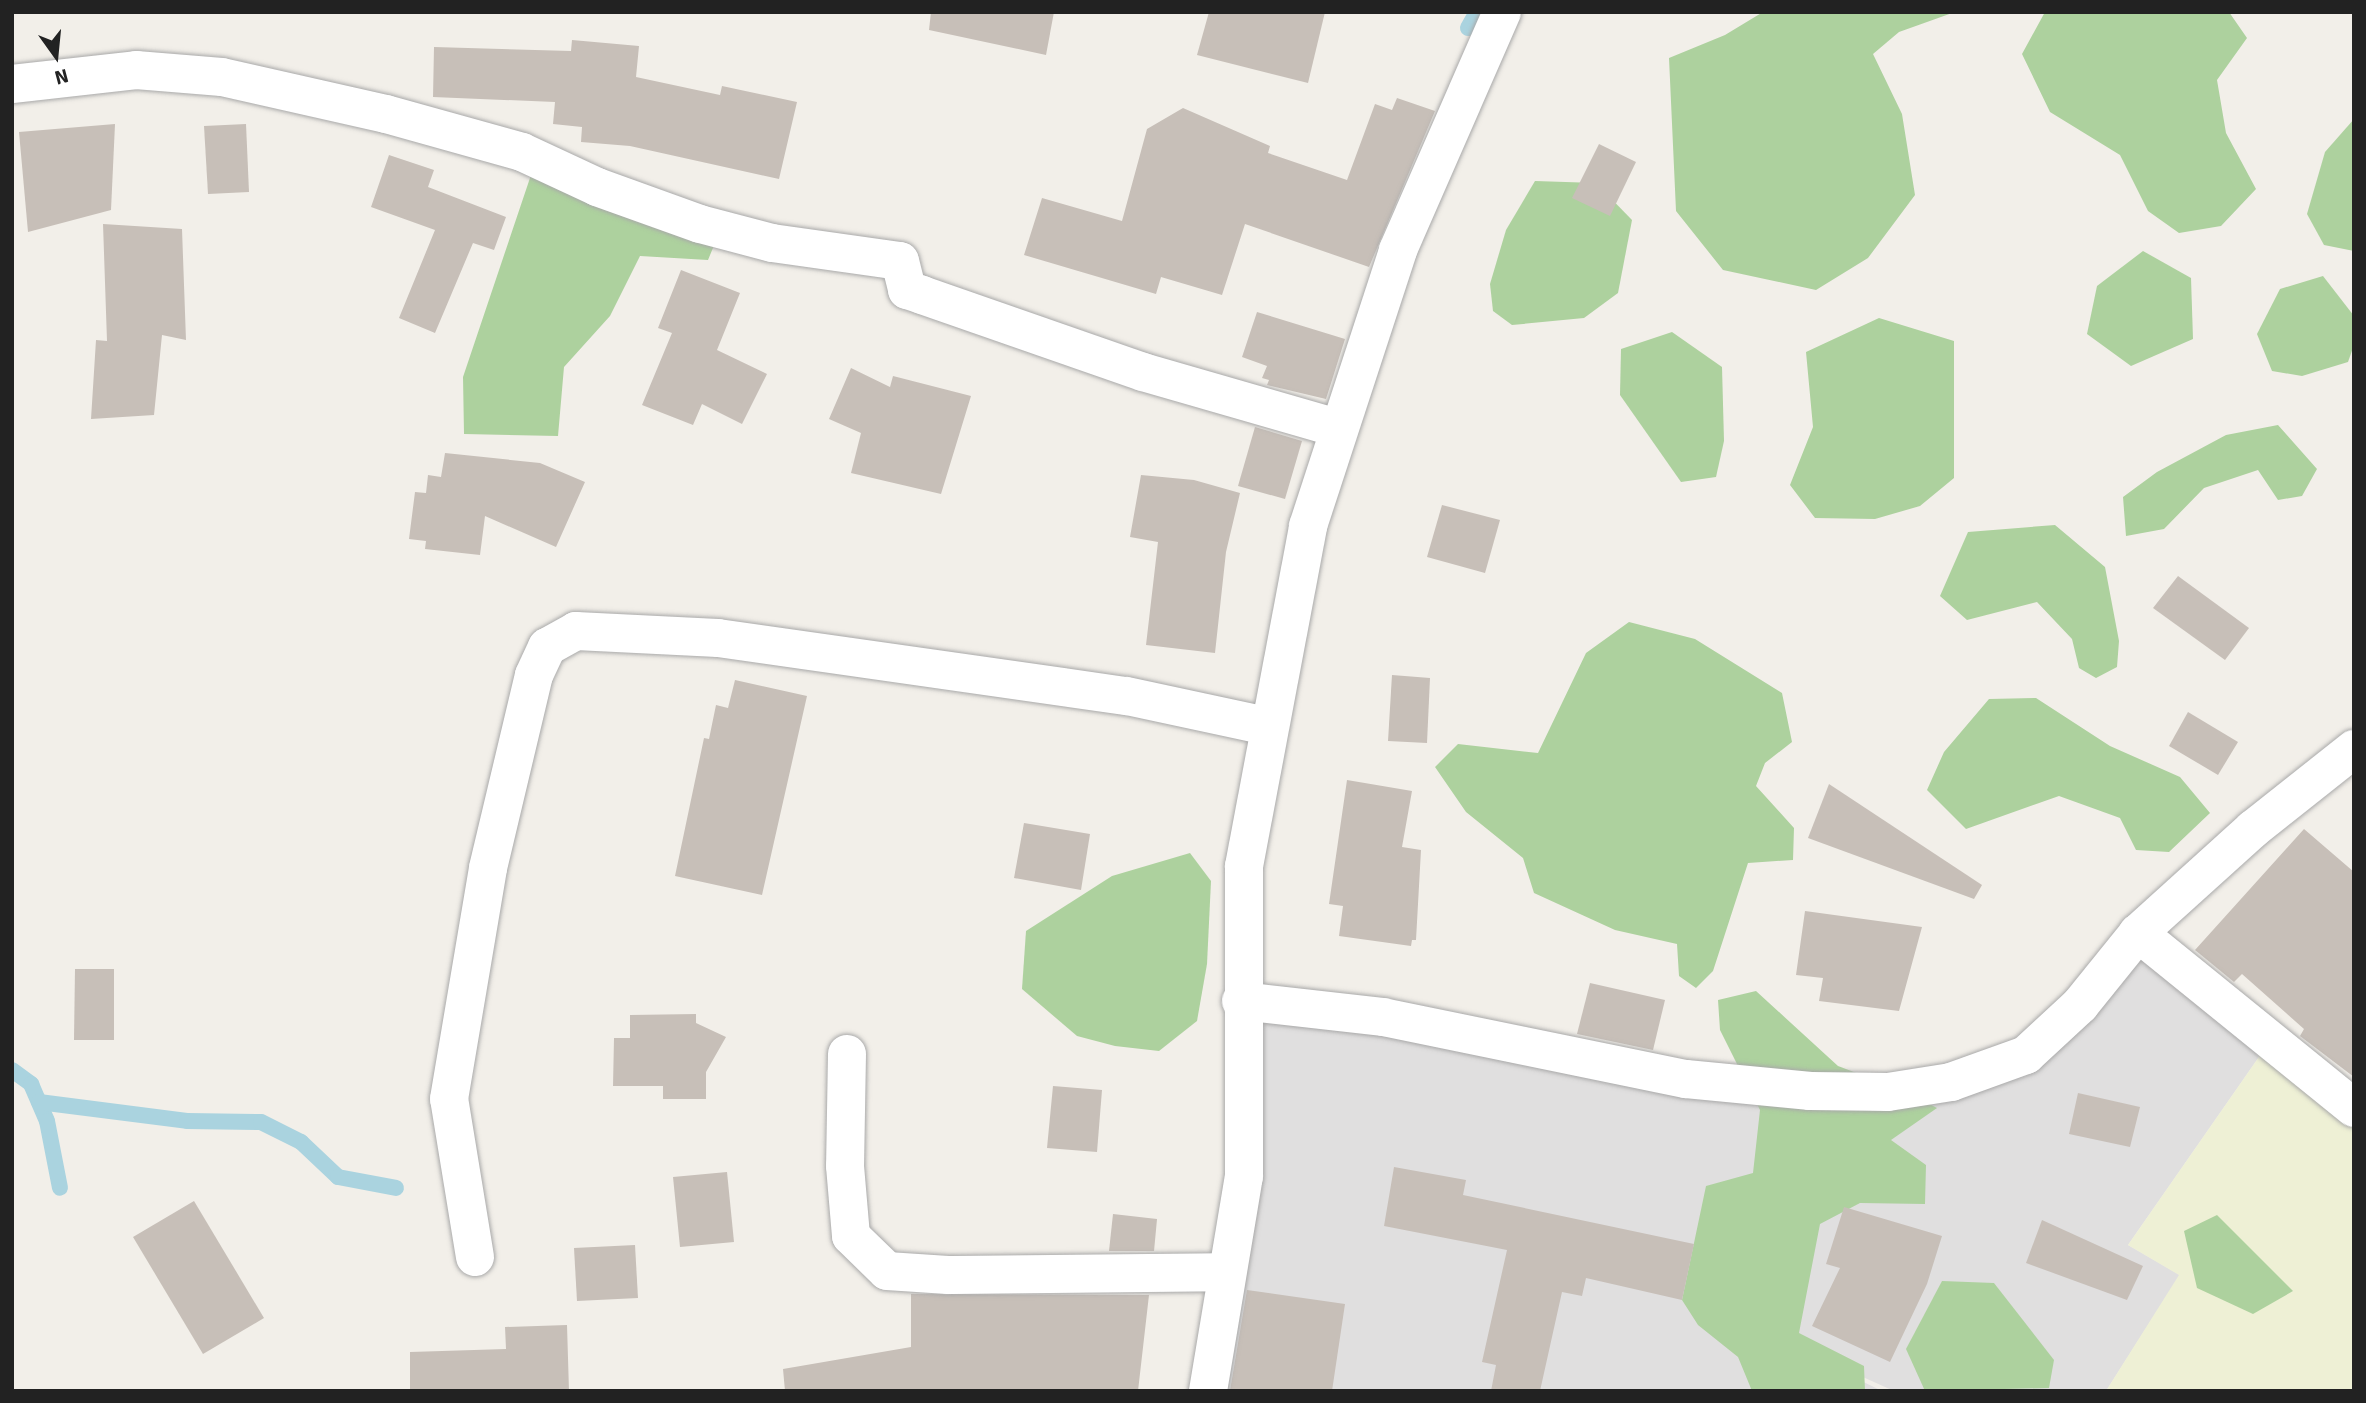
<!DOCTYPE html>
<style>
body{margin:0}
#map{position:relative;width:2366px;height:1403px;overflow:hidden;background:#f2efe9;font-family:Signika,sans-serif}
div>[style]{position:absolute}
.residential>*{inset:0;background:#e0dfdf}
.farmland>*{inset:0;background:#eef0d5}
.forest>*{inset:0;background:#add19e}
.stream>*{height:16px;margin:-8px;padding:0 8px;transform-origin:8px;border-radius:8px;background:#aad3df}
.building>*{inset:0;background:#c7bfb8}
.roads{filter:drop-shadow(0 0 2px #a9a9a9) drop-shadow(0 0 2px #a9a9a9)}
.minor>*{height:38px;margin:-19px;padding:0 19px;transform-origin:19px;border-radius:19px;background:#fff}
span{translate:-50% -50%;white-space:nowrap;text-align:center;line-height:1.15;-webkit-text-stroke:6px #fff;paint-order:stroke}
.frame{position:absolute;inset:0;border:14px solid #222;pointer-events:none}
.north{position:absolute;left:21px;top:21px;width:70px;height:70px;-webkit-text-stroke:5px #fff;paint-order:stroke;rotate:165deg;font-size:19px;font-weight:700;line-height:28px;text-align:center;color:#222}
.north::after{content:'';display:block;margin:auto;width:24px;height:32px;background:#222;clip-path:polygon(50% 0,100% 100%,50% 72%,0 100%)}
</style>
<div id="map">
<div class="residential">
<div style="clip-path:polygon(2137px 952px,2261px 1054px,2128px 1245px,2180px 1275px,2106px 1391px,1894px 1391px,1749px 1326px,1882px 1391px,1220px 1391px,1259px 1018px,1529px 1054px,1973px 1084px)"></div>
</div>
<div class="farmland">
<div style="clip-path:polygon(2261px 1054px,2354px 1125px,2354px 1391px,2106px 1391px,2179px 1275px,2128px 1245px)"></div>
</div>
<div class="forest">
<div style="clip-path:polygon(1763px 12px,1955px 12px,1899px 32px,1873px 54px,1902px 114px,1915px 195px,1868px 258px,1816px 290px,1723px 270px,1676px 211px,1669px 58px,1725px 35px)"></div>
<div style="clip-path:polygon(2045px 12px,2229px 12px,2247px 38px,2217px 80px,2226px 133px,2256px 189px,2221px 226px,2179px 233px,2148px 211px,2120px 155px,2050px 112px,2022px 54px)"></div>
<div style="clip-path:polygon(2354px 119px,2354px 251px,2324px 245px,2307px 214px,2325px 152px)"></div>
<div style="clip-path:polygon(531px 175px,720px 231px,708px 260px,640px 256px,610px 316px,564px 367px,558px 436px,464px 434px,463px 377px)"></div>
<div style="clip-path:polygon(1535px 181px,1596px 183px,1632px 220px,1618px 293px,1584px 318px,1512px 325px,1493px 311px,1490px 284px,1506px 230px)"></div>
<div style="clip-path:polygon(2143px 251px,2191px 278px,2193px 339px,2131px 366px,2087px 334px,2097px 286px)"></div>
<div style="clip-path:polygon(2323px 276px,2354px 316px,2354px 345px,2348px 362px,2302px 376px,2272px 371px,2257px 334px,2280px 289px)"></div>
<div style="clip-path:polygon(1879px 318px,1954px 341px,1954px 478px,1920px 506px,1875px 519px,1815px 518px,1790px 485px,1813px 427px,1806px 352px)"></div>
<div style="clip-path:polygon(1672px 332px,1722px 367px,1724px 441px,1716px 477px,1681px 482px,1620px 395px,1621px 349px)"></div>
<div style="clip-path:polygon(2278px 425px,2317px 469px,2302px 496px,2278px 500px,2258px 470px,2204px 488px,2164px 529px,2126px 536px,2123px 497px,2157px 472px,2226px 435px)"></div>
<div style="clip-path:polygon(2055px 525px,2105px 567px,2119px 641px,2117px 667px,2096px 678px,2079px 668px,2072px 639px,2037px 602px,1967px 620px,1940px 596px,1968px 532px)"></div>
<div style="clip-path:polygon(1629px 622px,1695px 639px,1782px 693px,1792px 742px,1765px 763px,1756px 786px,1794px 828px,1793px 860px,1748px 863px,1713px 971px,1696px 988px,1679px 976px,1677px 944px,1615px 930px,1534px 893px,1523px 858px,1466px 812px,1435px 767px,1458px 744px,1538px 753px,1586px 653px)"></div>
<div style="clip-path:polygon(2036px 698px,2110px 746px,2180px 777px,2210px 813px,2169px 852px,2136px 850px,2120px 818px,2059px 796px,1966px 829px,1927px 790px,1944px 752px,1989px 699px)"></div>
<div style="clip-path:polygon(1190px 853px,1211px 881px,1207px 964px,1197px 1021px,1159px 1051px,1115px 1046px,1077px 1036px,1022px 989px,1026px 931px,1112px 876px)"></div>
<div style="clip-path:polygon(1756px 991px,1838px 1066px,1907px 1092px,1937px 1108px,1891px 1140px,1926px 1165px,1925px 1204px,1860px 1203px,1820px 1224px,1799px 1333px,1864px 1366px,1865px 1391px,1752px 1391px,1738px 1357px,1698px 1325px,1682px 1300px,1706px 1186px,1753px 1173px,1760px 1110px,1720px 1030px,1718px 1000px)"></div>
<div style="clip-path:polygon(2217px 1215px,2293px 1291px,2253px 1314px,2197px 1288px,2184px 1231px)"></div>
<div style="clip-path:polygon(1942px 1281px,1994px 1283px,2054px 1360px,2049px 1388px,1925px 1391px,1906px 1349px)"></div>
</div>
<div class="stream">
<div style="left:1468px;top:28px;width:18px;rotate:-61deg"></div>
<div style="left:12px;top:1070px;width:24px;rotate:36deg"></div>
<div style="left:31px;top:1084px;width:40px;rotate:66.6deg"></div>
<div style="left:47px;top:1121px;width:68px;rotate:79deg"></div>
<div style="left:39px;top:1102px;width:149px;rotate:7.3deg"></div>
<div style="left:187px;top:1121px;width:74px;rotate:0.8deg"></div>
<div style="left:261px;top:1122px;width:45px;rotate:26.6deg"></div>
<div style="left:301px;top:1142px;width:51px;rotate:43.4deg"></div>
<div style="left:338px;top:1177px;width:59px;rotate:10.7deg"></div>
</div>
<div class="building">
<div style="clip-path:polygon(931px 12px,1054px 12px,1046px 55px,929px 30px)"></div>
<div style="clip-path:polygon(1209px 12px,1325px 12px,1308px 83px,1197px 55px)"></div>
<div style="clip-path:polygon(572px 40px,639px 46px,636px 77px,720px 95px,722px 86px,797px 102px,779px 179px,630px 146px,581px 142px,582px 127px,553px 124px,555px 102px,433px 97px,434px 47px,571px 51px)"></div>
<div style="clip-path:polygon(1397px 98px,1435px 111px,1369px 267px,1245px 224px,1222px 295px,1161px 277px,1156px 294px,1024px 255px,1042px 198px,1122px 221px,1147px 129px,1183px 108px,1270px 146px,1268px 153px,1347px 180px,1375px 104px,1392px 110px)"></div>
<div style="clip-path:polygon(115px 124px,111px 210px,28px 232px,19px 132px)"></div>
<div style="clip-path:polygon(246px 124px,249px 192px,208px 194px,204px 126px)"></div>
<div style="clip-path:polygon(1599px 144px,1636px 162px,1610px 216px,1572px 198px)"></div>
<div style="clip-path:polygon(389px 155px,434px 170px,428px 187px,506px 217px,494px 250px,473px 243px,435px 333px,399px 318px,435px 230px,371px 207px)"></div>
<div style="clip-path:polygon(103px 224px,182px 229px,186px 340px,162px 335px,154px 415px,91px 419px,96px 340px,107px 341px)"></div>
<div style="clip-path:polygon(681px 270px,740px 293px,717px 350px,767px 374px,742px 424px,702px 404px,693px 425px,642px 405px,672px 333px,658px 328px)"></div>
<div style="clip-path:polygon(1257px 312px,1345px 339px,1326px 399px,1267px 385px,1269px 380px,1262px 378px,1267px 366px,1242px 357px)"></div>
<div style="clip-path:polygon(851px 368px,890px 387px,893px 376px,971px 396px,941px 494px,851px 473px,861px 433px,829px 419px)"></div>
<div style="clip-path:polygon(1255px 427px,1302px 441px,1285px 499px,1238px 486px)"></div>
<div style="clip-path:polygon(445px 453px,540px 463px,585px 482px,556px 547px,485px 516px,480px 555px,425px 549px,426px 541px,409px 539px,415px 492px,426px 493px,428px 475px,441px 477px)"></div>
<div style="clip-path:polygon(1141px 475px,1194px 480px,1240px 493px,1226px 552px,1215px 653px,1146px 645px,1158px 542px,1130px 537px)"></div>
<div style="clip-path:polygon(1442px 505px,1500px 520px,1485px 573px,1427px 557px)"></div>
<div style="clip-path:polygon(2178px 576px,2249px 628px,2225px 660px,2153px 608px)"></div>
<div style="clip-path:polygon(1392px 675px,1430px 678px,1427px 743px,1388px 741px)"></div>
<div style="clip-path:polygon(735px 680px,807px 696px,762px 895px,675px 876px,704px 738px,709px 739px,716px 705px,728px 708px)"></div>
<div style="clip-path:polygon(2188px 712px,2238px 742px,2218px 775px,2169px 746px)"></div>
<div style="clip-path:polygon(1347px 780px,1412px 791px,1402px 847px,1421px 850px,1416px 940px,1412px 940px,1411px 946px,1339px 936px,1343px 906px,1329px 904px)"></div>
<div style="clip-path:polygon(1829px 784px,1982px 885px,1974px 899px,1808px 838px)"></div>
<div style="clip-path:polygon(1024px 823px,1090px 834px,1081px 890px,1014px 878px)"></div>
<div style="clip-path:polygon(2304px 829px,2354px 872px,2354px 1077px,2300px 1036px,2304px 1029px,2242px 974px,2234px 982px,2195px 950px)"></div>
<div style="clip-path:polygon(1805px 911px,1922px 927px,1899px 1011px,1819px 1001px,1823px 978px,1796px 975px)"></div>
<div style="clip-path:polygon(75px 969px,114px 969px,114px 1040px,74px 1040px)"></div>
<div style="clip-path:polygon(1590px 983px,1665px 1000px,1653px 1050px,1577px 1034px)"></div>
<div style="clip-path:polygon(696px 1014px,696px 1023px,726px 1037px,706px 1072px,706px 1099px,663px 1099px,663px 1086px,613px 1086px,614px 1038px,630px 1038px,630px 1015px)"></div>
<div style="clip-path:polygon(1053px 1086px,1102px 1090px,1097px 1152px,1047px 1148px)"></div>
<div style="clip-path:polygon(2078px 1093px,2140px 1107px,2130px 1147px,2069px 1134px)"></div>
<div style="clip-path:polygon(1394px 1167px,1466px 1180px,1463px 1195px,1694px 1244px,1682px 1300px,1586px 1278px,1582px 1296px,1562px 1292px,1540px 1391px,1491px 1391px,1496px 1365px,1482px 1362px,1507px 1250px,1384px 1226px)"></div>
<div style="clip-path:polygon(727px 1172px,734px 1242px,680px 1247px,673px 1177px)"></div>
<div style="clip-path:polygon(194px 1201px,264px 1318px,203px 1354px,133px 1237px)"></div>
<div style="clip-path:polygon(1844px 1207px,1942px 1236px,1927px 1284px,1890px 1362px,1812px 1326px,1840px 1268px,1826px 1264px)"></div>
<div style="clip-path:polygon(1113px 1214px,1157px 1219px,1154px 1251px,1109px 1251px)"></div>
<div style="clip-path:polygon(2042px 1220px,2143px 1266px,2127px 1300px,2026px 1263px)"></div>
<div style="clip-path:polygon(635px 1245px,638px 1298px,577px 1301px,574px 1248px)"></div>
<div style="clip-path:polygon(1247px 1290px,1345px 1304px,1332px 1391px,1230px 1391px)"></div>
<div style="clip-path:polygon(911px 1294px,1149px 1295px,1138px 1391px,785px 1391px,783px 1369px,911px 1347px)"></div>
<div style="clip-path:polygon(567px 1325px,569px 1391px,410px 1391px,410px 1352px,506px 1349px,505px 1327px)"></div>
</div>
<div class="roads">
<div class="minor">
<div style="left:12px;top:84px;width:125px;rotate:-6.4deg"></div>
<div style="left:136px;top:70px;width:86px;rotate:4.7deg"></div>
<div style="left:222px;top:77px;width:168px;rotate:12.7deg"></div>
<div style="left:386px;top:114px;width:141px;rotate:15.6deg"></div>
<div style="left:522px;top:152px;width:83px;rotate:25deg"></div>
<div style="left:597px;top:187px;width:109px;rotate:19.8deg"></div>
<div style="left:700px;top:224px;width:74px;rotate:14.8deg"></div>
<div style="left:772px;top:243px;width:129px;rotate:8deg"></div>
<div style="left:900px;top:261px;width:30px;rotate:76deg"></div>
<div style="left:907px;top:290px;width:16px;rotate:18deg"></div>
<div style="left:922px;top:295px;width:234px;rotate:19.2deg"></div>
<div style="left:1143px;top:372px;width:202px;rotate:16.1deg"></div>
<div style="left:2138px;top:933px;width:278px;rotate:39deg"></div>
<div style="left:1241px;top:1001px;width:143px;rotate:6.4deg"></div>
<div style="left:1383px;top:1017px;width:309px;rotate:11.6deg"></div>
<div style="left:1686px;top:1079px;width:125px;rotate:5.5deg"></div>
<div style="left:1810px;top:1091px;width:78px;rotate:0.7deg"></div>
<div style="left:1888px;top:1092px;width:64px;rotate:-9deg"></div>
<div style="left:1951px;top:1082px;width:80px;rotate:-19.8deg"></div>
<div style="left:2026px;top:1055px;width:74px;rotate:-42.8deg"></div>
<div style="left:2080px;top:1005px;width:92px;rotate:-51.1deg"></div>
<div style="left:2138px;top:933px;width:155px;rotate:-42.1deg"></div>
<div style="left:2253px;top:829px;width:129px;rotate:-38.4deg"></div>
<div style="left:847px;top:1054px;width:112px;rotate:91deg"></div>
<div style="left:845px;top:1166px;width:70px;rotate:85.1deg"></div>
<div style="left:851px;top:1236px;width:50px;rotate:44.2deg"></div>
<div style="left:887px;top:1271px;width:61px;rotate:3.8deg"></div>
<div style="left:948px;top:1275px;width:278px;rotate:-0.6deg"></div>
<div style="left:475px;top:1257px;width:160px;rotate:-99.3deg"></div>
<div style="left:449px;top:1099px;width:234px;rotate:-80.4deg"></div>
<div style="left:488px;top:868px;width:198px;rotate:-76.6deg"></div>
<div style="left:534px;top:675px;width:31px;rotate:-65deg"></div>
<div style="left:547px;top:647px;width:33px;rotate:-29deg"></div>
<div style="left:576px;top:631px;width:142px;rotate:2.8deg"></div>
<div style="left:718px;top:638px;width:413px;rotate:8.1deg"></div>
<div style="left:1127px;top:696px;width:143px;rotate:12.1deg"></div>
<div style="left:1208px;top:1391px;width:217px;rotate:-80.5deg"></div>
<div style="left:1244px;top:1177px;width:311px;rotate:-90deg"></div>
<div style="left:1244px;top:866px;width:346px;rotate:-79.3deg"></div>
<div style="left:1308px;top:526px;width:290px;rotate:-71.9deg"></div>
<div style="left:1398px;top:250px;width:260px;rotate:-66.4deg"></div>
</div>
</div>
<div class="frame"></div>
<div class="north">N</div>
</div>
